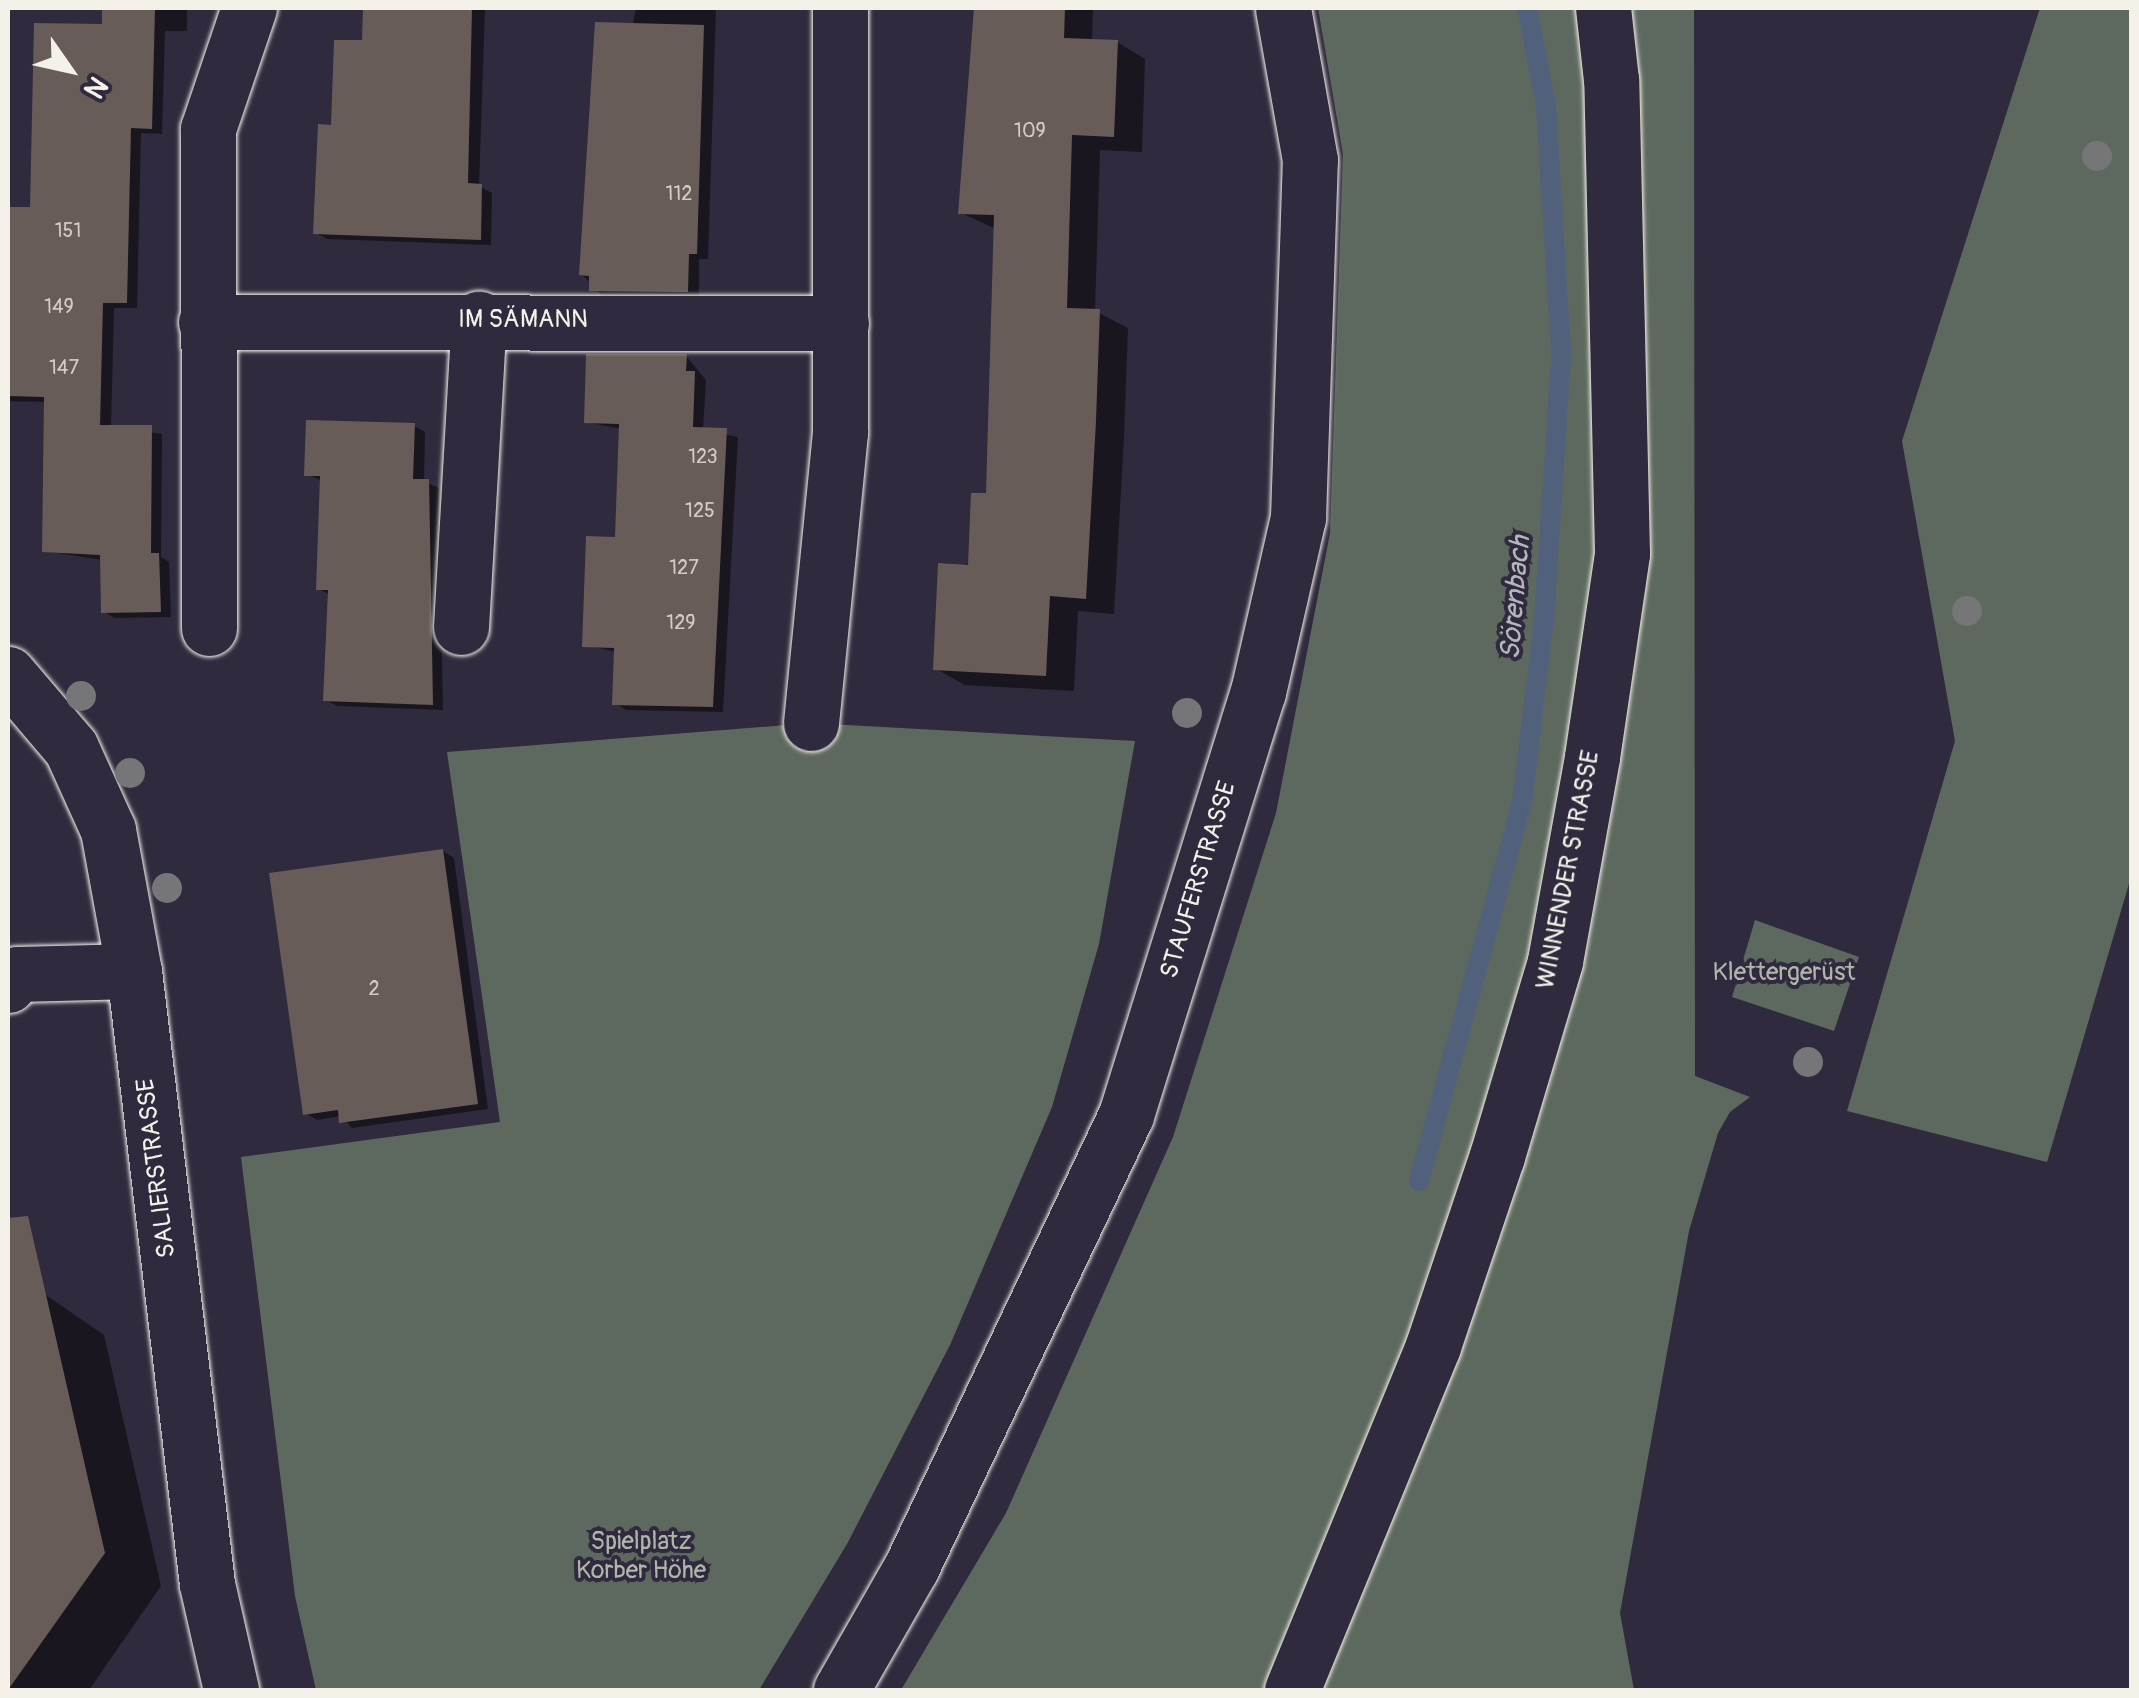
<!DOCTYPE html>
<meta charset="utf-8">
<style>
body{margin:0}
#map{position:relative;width:2139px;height:1698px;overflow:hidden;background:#2f2a3d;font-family:Pangolin,sans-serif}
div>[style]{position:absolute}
.green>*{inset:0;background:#5d695e}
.shadow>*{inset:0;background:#0007}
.stream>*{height:20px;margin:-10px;padding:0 10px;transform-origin:10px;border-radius:10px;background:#51617b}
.building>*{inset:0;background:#685c58}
.roads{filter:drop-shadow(0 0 2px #f4f1e8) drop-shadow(0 0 2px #f4f1e8)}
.minor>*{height:55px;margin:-27.5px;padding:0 27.5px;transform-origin:27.5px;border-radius:27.5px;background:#2f2a3d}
.trees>*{width:30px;height:30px;margin:-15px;border-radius:50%;background:#767679}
span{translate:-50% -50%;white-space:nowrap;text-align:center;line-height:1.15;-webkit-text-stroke:8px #2f2a3d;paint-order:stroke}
.number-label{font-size:20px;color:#d1ccc4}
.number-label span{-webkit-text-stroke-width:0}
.street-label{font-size:25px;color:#f4f1e8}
.park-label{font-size:25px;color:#b0b4aa}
.water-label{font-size:28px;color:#b3b7bc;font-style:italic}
.frame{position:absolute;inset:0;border:10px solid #f4f1e8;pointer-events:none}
.north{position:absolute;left:20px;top:20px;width:100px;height:100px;-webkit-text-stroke:8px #2f2a3d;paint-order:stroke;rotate:124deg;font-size:28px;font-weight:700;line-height:40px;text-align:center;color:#f4f1e8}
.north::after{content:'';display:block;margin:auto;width:35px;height:45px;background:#f4f1e8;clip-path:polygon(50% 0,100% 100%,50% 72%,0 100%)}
</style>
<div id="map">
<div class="green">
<div style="clip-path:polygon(1318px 8px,1694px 8px,1695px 1076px,1750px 1097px,1730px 1112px,1718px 1133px,1689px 1231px,1620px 1613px,1634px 1690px,901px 1690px,1006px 1513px,1173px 1137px,1276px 813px,1330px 533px,1343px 154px)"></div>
<div style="clip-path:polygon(2040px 8px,2132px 8px,2131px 877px,2047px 1162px,1847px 1111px,1955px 741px,1902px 441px)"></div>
<div style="clip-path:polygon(811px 723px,1135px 741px,1099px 944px,1052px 1107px,950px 1345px,847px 1544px,759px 1690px,316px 1690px,295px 1596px,241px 1157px,500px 1122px,447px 752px)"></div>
<div style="clip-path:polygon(1755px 920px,1859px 957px,1834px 1031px,1732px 997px)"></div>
</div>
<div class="shadow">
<div style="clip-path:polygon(105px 8px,187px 8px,187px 31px,165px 31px,162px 134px,141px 133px,137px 308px,114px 308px,111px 427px,162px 434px,161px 557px,169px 562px,171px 617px,115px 618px,104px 612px,103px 560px,44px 551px,46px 402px,8px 401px,8px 209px,32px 210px,105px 26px)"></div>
<div style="clip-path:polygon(365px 8px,485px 8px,479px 186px,492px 193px,491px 245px,327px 239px,316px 233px,333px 128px,364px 43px)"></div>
<div style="clip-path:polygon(636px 8px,716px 8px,708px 259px,699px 259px,699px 297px,602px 296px,582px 274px)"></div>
<div style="clip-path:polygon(977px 8px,1093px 8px,1092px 41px,1117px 42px,1145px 59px,1142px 152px,1100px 150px,1095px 311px,1128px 328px,1124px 438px,1114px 614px,1078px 611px,1074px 691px,965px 685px,936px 669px,988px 496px,996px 229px,961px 213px)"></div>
<div style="clip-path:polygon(686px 356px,706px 380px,703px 430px,738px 437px,723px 712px,626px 710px,615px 703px,617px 652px,585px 645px,617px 539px,621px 429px,586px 422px)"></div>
<div style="clip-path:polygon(414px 426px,425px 432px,424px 482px,439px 488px,443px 710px,337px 706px,326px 700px,330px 595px,319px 589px,322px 481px,306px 474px)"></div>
<div style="clip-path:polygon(443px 851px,454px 858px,488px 1109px,352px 1128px,341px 1116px,317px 1120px,305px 1113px)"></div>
<div style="clip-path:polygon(8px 1269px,104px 1335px,161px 1586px,89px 1690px,8px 1690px)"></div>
</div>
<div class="stream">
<div style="left:1419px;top:1181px;width:394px;rotate:-74.8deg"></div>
<div style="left:1522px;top:801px;width:183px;rotate:-83.1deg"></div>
<div style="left:1544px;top:619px;width:267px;rotate:-86.3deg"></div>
<div style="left:1561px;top:353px;width:247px;rotate:-93.5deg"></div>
<div style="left:1546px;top:106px;width:100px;rotate:-101deg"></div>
</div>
<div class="building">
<div style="clip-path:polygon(102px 8px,155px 8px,152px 129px,131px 128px,127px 303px,103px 303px,100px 425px,152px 425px,151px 553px,159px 553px,161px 612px,101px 613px,100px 555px,42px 552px,44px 397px,8px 396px,8px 207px,30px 207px,34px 23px,102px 24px)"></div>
<div style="clip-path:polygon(363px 8px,472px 8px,468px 183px,482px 184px,481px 240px,313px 234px,318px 124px,331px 125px,334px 40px,362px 40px)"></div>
<div style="clip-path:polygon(974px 8px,1065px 8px,1064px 38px,1118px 40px,1114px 137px,1072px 135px,1067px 308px,1100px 309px,1096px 421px,1086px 599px,1050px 596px,1046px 676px,933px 670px,938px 563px,968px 565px,971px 493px,986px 493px,994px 215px,958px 214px)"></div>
<div style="clip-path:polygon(595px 22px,704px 25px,697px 254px,689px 254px,688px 292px,589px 291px,589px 276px,579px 275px)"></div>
<div style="clip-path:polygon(586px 354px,687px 354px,686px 371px,695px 371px,693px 427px,727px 428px,713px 707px,612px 705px,614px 648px,582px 647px,586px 536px,615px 537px,619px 424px,584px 423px)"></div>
<div style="clip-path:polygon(306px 420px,415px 423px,413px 479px,429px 479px,433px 705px,323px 701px,328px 590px,316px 590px,320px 476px,304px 476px)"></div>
<div style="clip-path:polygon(443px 849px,478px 1104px,339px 1123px,338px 1110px,303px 1115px,269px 873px)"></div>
<div style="clip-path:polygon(28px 1216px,105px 1553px,8px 1690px,8px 1218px)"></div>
</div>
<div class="roads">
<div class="minor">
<div style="left:206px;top:322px;width:635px;rotate:0.09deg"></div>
<div style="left:461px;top:627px;width:309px;rotate:-86.7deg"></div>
<div style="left:209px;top:628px;width:499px;rotate:-90.1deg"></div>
<div style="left:208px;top:129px;width:128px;rotate:-71.3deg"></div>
<div style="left:8px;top:674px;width:97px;rotate:49.6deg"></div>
<div style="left:71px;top:748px;width:90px;rotate:65.7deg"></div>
<div style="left:108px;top:830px;width:143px;rotate:79.6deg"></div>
<div style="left:134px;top:971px;width:617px;rotate:83.21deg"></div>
<div style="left:207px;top:1584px;width:109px;rotate:77.2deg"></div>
<div style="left:811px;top:723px;width:292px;rotate:-84.3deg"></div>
<div style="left:840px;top:432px;width:424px;rotate:-90deg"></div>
<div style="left:8px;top:985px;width:14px;rotate:-51deg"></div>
<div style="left:17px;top:974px;width:117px;rotate:-1.5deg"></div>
<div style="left:841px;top:1690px;width:141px;rotate:-60.2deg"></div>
<div style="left:911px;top:1568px;width:501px;rotate:-64.61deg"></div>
<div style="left:1126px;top:1115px;width:443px;rotate:-72.7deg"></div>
<div style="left:1258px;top:692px;width:179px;rotate:-77.1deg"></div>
<div style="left:1298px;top:518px;width:358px;rotate:-88.1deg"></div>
<div style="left:1310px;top:160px;width:154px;rotate:-100.1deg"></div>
<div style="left:1292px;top:1690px;width:372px;rotate:-67.7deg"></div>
<div style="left:1433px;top:1346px;width:200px;rotate:-71.4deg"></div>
<div style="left:1497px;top:1156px;width:203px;rotate:-73.4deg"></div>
<div style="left:1555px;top:961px;width:207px;rotate:-79.7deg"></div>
<div style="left:1592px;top:757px;width:206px;rotate:-81.6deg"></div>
<div style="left:1622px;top:553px;width:473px;rotate:-91.3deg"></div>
<div style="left:1611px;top:80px;width:72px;rotate:-96.3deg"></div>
</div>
</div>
<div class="trees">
<div style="left:2097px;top:156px"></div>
<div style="left:1967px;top:611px"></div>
<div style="left:81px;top:696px"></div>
<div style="left:1187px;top:713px"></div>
<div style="left:130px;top:773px"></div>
<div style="left:167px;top:888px"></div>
<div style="left:1808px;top:1062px"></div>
</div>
<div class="number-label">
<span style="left:1030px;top:130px">109</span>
<span style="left:679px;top:193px">112</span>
<span style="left:68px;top:230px">151</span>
<span style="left:59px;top:306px">149</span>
<span style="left:64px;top:367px">147</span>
<span style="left:703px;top:456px">123</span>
<span style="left:700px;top:510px">125</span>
<span style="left:684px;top:567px">127</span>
<span style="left:681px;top:622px">129</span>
<span style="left:374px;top:988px">2</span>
</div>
<div class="street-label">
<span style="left:523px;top:320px">IM SÄMANN</span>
<span style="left:1569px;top:870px;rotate:-79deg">WINNENDER STRASSE</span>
<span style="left:1199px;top:880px;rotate:-73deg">STAUFERSTRASSE</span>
<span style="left:157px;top:1168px;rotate:-97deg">SALIERSTRASSE</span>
</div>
<div class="park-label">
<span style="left:1784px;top:973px">Klettergerüst</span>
<span style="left:641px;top:1557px">Spielplatz<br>Korber Höhe</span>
</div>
<div class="water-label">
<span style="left:1516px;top:598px;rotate:-85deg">Sörenbach</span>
</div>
<div class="frame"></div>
<div class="north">N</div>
</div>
